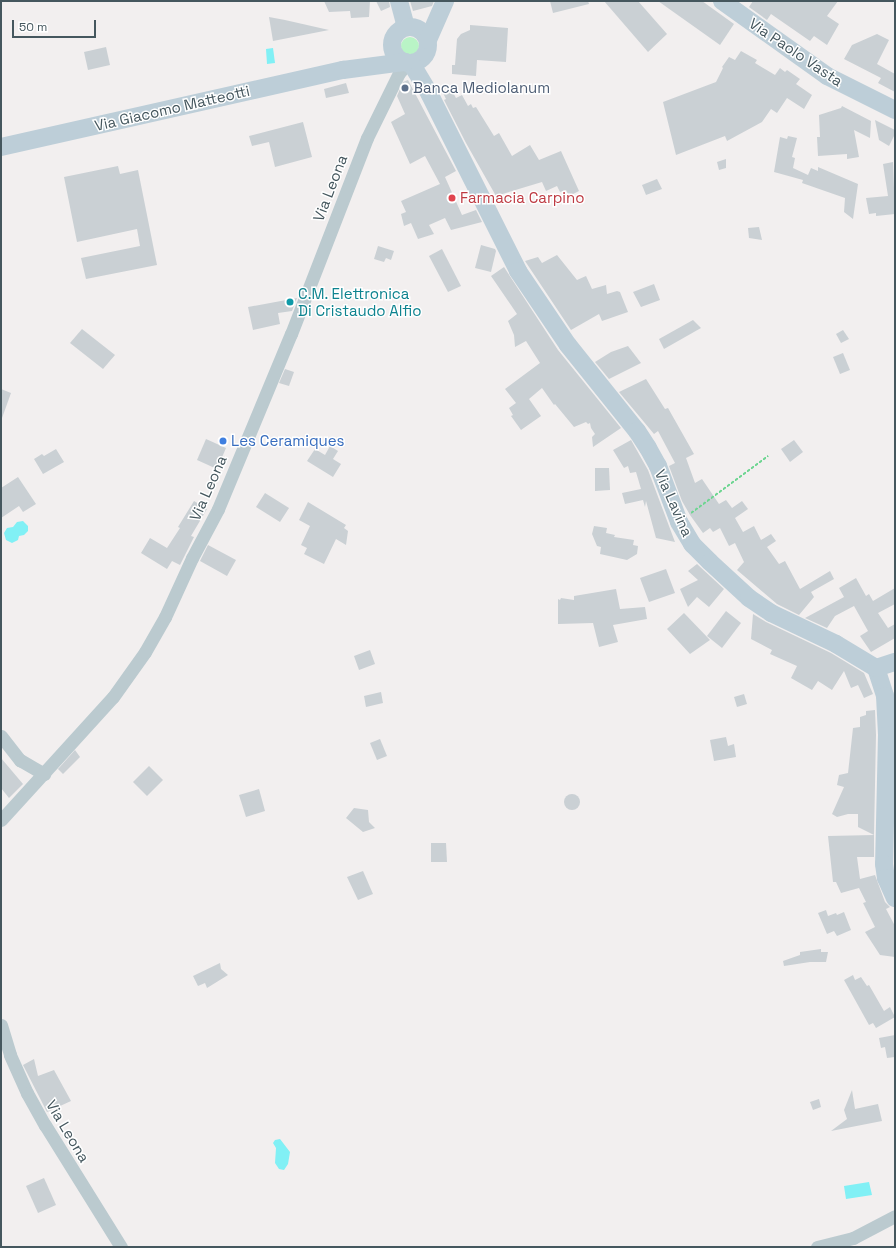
<!DOCTYPE html>
<style>
body{margin:0}
#map{position:relative;width:896px;height:1248px;overflow:hidden;background:#f2efef;font-family:"Space Grotesk",sans-serif}
div>[style]{position:absolute}
.green>*{inset:0;background:#b9f4c6}
.round{border-radius:50%}
.water>*{inset:0;background:#81f0f5}
.building>*{inset:0;background:#cad0d4}
.path>*{height:2px;margin-top:-1px;transform-origin:0;background:repeating-linear-gradient(90deg,#6dd591 0 3px,transparent 0 5px)}
.street>*{height:13px;margin:-6.5px;padding:0 6.5px;transform-origin:6.5px;border-radius:6.5px;background:#bbcacf}
.secondary>*{height:18px;margin:-9px;padding:0 9px;transform-origin:9px;border-radius:9px;background:#bdced8}
.secondary>.ring{margin:-9px;padding:0;box-sizing:content-box;background:none;border:18px solid #bdced8;border-radius:50%}
.dots>*{width:11px;height:11px;translate:-50% -50%;box-sizing:border-box;border:2px solid #fff;border-radius:50%}
span{translate:-50% -50%;white-space:nowrap;text-align:center;line-height:1.15;-webkit-text-stroke:3px #fff;paint-order:stroke}
.street-label{font-size:15px;color:#45575e}
.service-label{font-size:15px;color:#4e5e75}
.left{translate:0 -50%;text-align:left}
.health-label{font-size:15px;color:#be3a42}
.culture-label{font-size:15px;color:#0d838f}
.shop-label{font-size:15px;color:#366cbe}
.frame{position:absolute;inset:0;border:2px solid #45575e;pointer-events:none}
.scale{position:absolute;left:12px;top:20px;width:84px;height:18px;box-sizing:border-box;border:2px solid #45575e;border-top:0;padding-left:5px;font-size:12px;line-height:14px;white-space:nowrap;color:#45575e;-webkit-text-stroke:3px #fff;paint-order:stroke}
</style>
<div id="map">
<div class="green">
<div class="round" style="left:401px;top:37px;width:18px;height:18px"></div>
</div>
<div class="water">
<div style="clip-path:polygon(273px 48px,275px 63px,267px 64px,266px 49px)"></div>
<div style="clip-path:polygon(23px 521px,28px 526px,28px 531px,24px 535px,19px 536px,18px 540px,12px 543px,6px 540px,4px 533px,7px 528px,13px 527px,17px 522px)"></div>
<div style="clip-path:polygon(280px 1139px,290px 1152px,288px 1164px,284px 1170px,279px 1169px,275px 1163px,276px 1148px,273px 1143px,275px 1140px)"></div>
<div style="clip-path:polygon(869px 1182px,872px 1195px,846px 1199px,844px 1186px)"></div>
</div>
<div class="building">
<div style="clip-path:polygon(324px 1px,370px 1px,369px 17px,351px 18px,350px 11px,329px 12px)"></div>
<div style="clip-path:polygon(376px 1px,389px 1px,390px 7px,381px 11px)"></div>
<div style="clip-path:polygon(410px 1px,434px 1px,432px 6px,413px 11px)"></div>
<div style="clip-path:polygon(550px 1px,588px 1px,589px 4px,553px 13px)"></div>
<div style="clip-path:polygon(604px 1px,638px 1px,667px 34px,648px 52px)"></div>
<div style="clip-path:polygon(658px 1px,702px 1px,734px 24px,720px 45px)"></div>
<div style="clip-path:polygon(753px 1px,838px 1px,827px 16px,839px 24px,827px 45px,814px 36px,810px 41px,771px 14px,767px 20px,749px 7px)"></div>
<div style="clip-path:polygon(269px 17px,285px 20px,329px 30px,273px 41px)"></div>
<div style="clip-path:polygon(470px 25px,508px 28px,506px 62px,477px 60px,476px 76px,452px 74px,452px 65px,455px 65px,457px 39px,461px 34px,470px 30px)"></div>
<div style="clip-path:polygon(877px 34px,889px 40px,877px 64px,895px 74px,895px 92px,878px 83px,881px 78px,844px 59px,852px 45px)"></div>
<div style="clip-path:polygon(106px 47px,110px 65px,88px 70px,84px 52px)"></div>
<div style="clip-path:polygon(741px 51px,757px 60px,755px 63px,775px 75px,780px 68px,785px 72px,787px 70px,800px 79px,796px 84px,812px 95px,804px 109px,787px 98px,777px 113px,771px 109px,762px 122px,727px 141px,725px 136px,676px 155px,663px 102px,716px 82px,723px 68px,722px 67px,729px 57px,735px 60px)"></div>
<div style="clip-path:polygon(408px 80px,456px 171px,445px 177px,462px 215px,476px 210px,482px 222px,451px 230px,445px 218px,429px 225px,434px 234px,418px 239px,411px 223px,404px 226px,401px 214px,406px 212px,401px 201px,440px 184px,425px 156px,410px 164px,391px 122px,405px 114px,397px 96px,403px 82px)"></div>
<div style="clip-path:polygon(346px 83px,349px 93px,326px 98px,324px 89px)"></div>
<div style="clip-path:polygon(451px 89px,456px 98px,462px 95px,468px 106px,471px 104px,473px 108px,476px 107px,494px 136px,499px 133px,512px 156px,530px 145px,539px 160px,561px 151px,579px 191px,569px 196px,566px 190px,560px 192px,557px 186px,546px 191px,542px 182px,496px 196px,466px 143px,444px 100px,446px 99px,443px 93px)"></div>
<div style="clip-path:polygon(842px 106px,871px 121px,870px 138px,854px 130px,859px 157px,847px 159px,847px 154px,818px 156px,817px 137px,820px 137px,819px 115px,841px 108px)"></div>
<div style="clip-path:polygon(875px 120px,895px 130px,895px 134px,889px 146px,879px 140px)"></div>
<div style="clip-path:polygon(303px 122px,312px 157px,275px 167px,269px 142px,252px 146px,249px 136px)"></div>
<div style="clip-path:polygon(788px 136px,797px 138px,792px 157px,795px 158px,793px 168px,808px 175px,811px 168px,818px 171px,818px 167px,858px 184px,853px 219px,844px 212px,845px 198px,802px 183px,803px 180px,774px 172px,780px 137px,787px 139px)"></div>
<div style="clip-path:polygon(726px 159px,726px 168px,719px 170px,717px 162px)"></div>
<div style="clip-path:polygon(893px 162px,895px 214px,876px 216px,876px 213px,869px 214px,866px 198px,888px 196px,883px 164px)"></div>
<div style="clip-path:polygon(118px 166px,120px 174px,138px 170px,157px 265px,86px 279px,81px 258px,140px 246px,137px 229px,77px 242px,64px 177px)"></div>
<div style="clip-path:polygon(657px 179px,662px 189px,646px 195px,642px 185px)"></div>
<div style="clip-path:polygon(759px 227px,762px 240px,749px 238px,748px 228px)"></div>
<div style="clip-path:polygon(481px 245px,495px 249px,496px 251px,491px 272px,475px 268px)"></div>
<div style="clip-path:polygon(378px 246px,394px 251px,391px 260px,386px 258px,384px 262px,374px 259px)"></div>
<div style="clip-path:polygon(442px 249px,461px 286px,448px 292px,429px 256px)"></div>
<div style="clip-path:polygon(557px 255px,577px 280px,586px 276px,592px 289px,606px 285px,607px 294px,617px 291px,620px 292px,628px 312px,602px 321px,599px 314px,571px 330px,525px 261px,538px 257px,542px 263px)"></div>
<div style="clip-path:polygon(504px 267px,558px 350px,621px 428px,593px 447px,592px 437px,595px 434px,591px 428px,590px 423px,588px 424px,586px 422px,574px 427px,555px 404px,554px 405px,542px 388px,529px 399px,541px 416px,521px 430px,511px 416px,513px 415px,509px 408px,516px 403px,505px 389px,540px 363px,526px 341px,515px 347px,514px 335px,508px 321px,517px 314px,491px 276px)"></div>
<div style="clip-path:polygon(654px 284px,660px 300px,641px 307px,633px 292px)"></div>
<div style="clip-path:polygon(297px 298px,292px 311px,278px 313px,280px 324px,253px 330px,248px 307px)"></div>
<div style="clip-path:polygon(693px 320px,701px 328px,664px 349px,659px 339px)"></div>
<div style="clip-path:polygon(82px 329px,115px 355px,103px 369px,70px 343px)"></div>
<div style="clip-path:polygon(843px 330px,849px 339px,841px 343px,836px 334px)"></div>
<div style="clip-path:polygon(628px 346px,641px 363px,609px 379px,595px 362px,611px 352px)"></div>
<div style="clip-path:polygon(843px 353px,850px 370px,840px 374px,833px 357px)"></div>
<div style="clip-path:polygon(285px 369px,294px 372px,289px 386px,279px 383px)"></div>
<div style="clip-path:polygon(646px 379px,665px 409px,668px 408px,694px 454px,686px 458px,695px 483px,702px 479px,719px 504px,726px 500px,732px 508px,742px 501px,748px 509px,735px 518px,743px 532px,754px 526px,761px 540px,771px 534px,776px 541px,767px 547px,779px 564px,785px 561px,800px 589px,830px 571px,834px 579px,811px 592px,814px 597px,799px 615px,777px 604px,737px 570px,744px 562px,735px 543px,729px 546px,720px 528px,713px 532px,710px 528px,703px 533px,690px 515px,682px 501px,669px 466px,675px 463px,658px 431px,654px 434px,619px 392px)"></div>
<div style="clip-path:polygon(1px 389px,11px 393px,2px 418px,1px 418px)"></div>
<div style="clip-path:polygon(206px 439px,226px 448px,217px 469px,197px 460px)"></div>
<div style="clip-path:polygon(631px 440px,648px 470px,675px 542px,656px 538px,646px 501px,645px 507px,643px 500px,625px 504px,622px 493px,641px 489px,636px 472px,630px 473px,628px 466px,624px 468px,613px 450px)"></div>
<div style="clip-path:polygon(794px 440px,803px 452px,790px 462px,781px 449px)"></div>
<div style="clip-path:polygon(330px 446px,338px 451px,333px 459px,341px 464px,333px 477px,307px 461px,315px 449px,325px 455px)"></div>
<div style="clip-path:polygon(56px 449px,64px 462px,43px 474px,34px 459px,42px 454px,44px 456px)"></div>
<div style="clip-path:polygon(595px 468px,609px 468px,610px 490px,595px 491px)"></div>
<div style="clip-path:polygon(18px 477px,36px 504px,23px 512px,19px 506px,1px 518px,1px 488px)"></div>
<div style="clip-path:polygon(265px 493px,289px 508px,280px 522px,256px 507px)"></div>
<div style="clip-path:polygon(194px 501px,207px 509px,191px 536px,194px 537px,180px 565px,172px 561px,167px 569px,141px 553px,150px 538px,167px 548px,180px 528px,178px 527px)"></div>
<div style="clip-path:polygon(308px 502px,346px 525px,344px 528px,348px 531px,346px 545px,336px 539px,324px 564px,304px 554px,307px 548px,301px 545px,310px 526px,299px 520px)"></div>
<div style="clip-path:polygon(594px 526px,607px 528px,606px 533px,615px 535px,614px 537px,634px 540px,633px 545px,638px 546px,637px 554px,627px 560px,600px 554px,601px 547px,597px 546px,592px 534px)"></div>
<div style="clip-path:polygon(208px 545px,236px 560px,227px 576px,200px 561px)"></div>
<div style="clip-path:polygon(697px 564px,724px 589px,709px 607px,697px 597px,688px 607px,680px 589px,698px 580px,688px 571px)"></div>
<div style="clip-path:polygon(666px 569px,675px 593px,649px 602px,640px 578px)"></div>
<div style="clip-path:polygon(856px 578px,866px 596px,869px 594px,873px 601px,895px 588px,895px 604px,878px 613px,888px 628px,895px 624px,895px 638px,871px 652px,860px 636px,868px 631px,854px 606px,835px 616px,827px 628px,805px 618px,844px 597px,839px 588px)"></div>
<div style="clip-path:polygon(616px 589px,620px 609px,645px 607px,647px 619px,613px 625px,618px 642px,599px 647px,593px 623px,558px 624px,558px 599px,560px 600px,561px 598px,574px 600px,574px 596px)"></div>
<div style="clip-path:polygon(726px 611px,741px 623px,722px 648px,707px 636px)"></div>
<div style="clip-path:polygon(684px 613px,710px 640px,690px 654px,667px 629px)"></div>
<div style="clip-path:polygon(753px 614px,766px 622px,831px 653px,864px 673px,873px 694px,864px 698px,858px 685px,851px 688px,844px 671px,832px 690px,818px 681px,812px 690px,791px 678px,797px 666px,770px 654px,772px 650px,751px 639px)"></div>
<div style="clip-path:polygon(370px 650px,375px 664px,359px 670px,354px 656px)"></div>
<div style="clip-path:polygon(381px 692px,383px 703px,366px 707px,364px 696px)"></div>
<div style="clip-path:polygon(744px 694px,747px 704px,737px 707px,734px 697px)"></div>
<div style="clip-path:polygon(875px 710px,876px 735px,874px 835px,858px 827px,858px 814px,848px 814px,837px 817px,832px 814px,844px 787px,837px 785px,839px 775px,848px 773px,853px 728px,860px 727px,860px 717px,866px 715px,866px 711px)"></div>
<div style="clip-path:polygon(726px 737px,728px 746px,734px 744px,736px 757px,714px 761px,710px 740px)"></div>
<div style="clip-path:polygon(380px 739px,387px 756px,377px 760px,370px 743px)"></div>
<div style="clip-path:polygon(75px 750px,80px 757px,63px 774px,58px 769px)"></div>
<div style="clip-path:polygon(1px 758px,23px 784px,9px 798px,1px 788px)"></div>
<div style="clip-path:polygon(149px 766px,163px 780px,147px 796px,133px 782px)"></div>
<div style="clip-path:polygon(259px 789px,265px 811px,246px 817px,239px 795px)"></div>
<div class="round" style="left:564px;top:794px;width:16px;height:16px"></div>
<div style="clip-path:polygon(354px 808px,368px 810px,369px 822px,375px 828px,363px 832px,346px 818px)"></div>
<div style="clip-path:polygon(874px 835px,874px 857px,857px 857px,860px 879px,875px 875px,885px 902px,890px 907px,886px 909px,895px 926px,895px 957px,880px 955px,865px 932px,875px 927px,863px 903px,866px 902px,859px 888px,841px 893px,836px 882px,833px 882px,828px 836px)"></div>
<div style="clip-path:polygon(431px 843px,446px 843px,447px 862px,431px 862px)"></div>
<div style="clip-path:polygon(363px 871px,373px 894px,358px 900px,347px 877px)"></div>
<div style="clip-path:polygon(826px 910px,828px 916px,836px 913px,837px 915px,844px 912px,851px 930px,837px 936px,834px 931px,827px 934px,818px 913px)"></div>
<div style="clip-path:polygon(821px 949px,821px 952px,828px 952px,826px 962px,810px 962px,784px 966px,783px 961px,800px 955px,800px 952px)"></div>
<div style="clip-path:polygon(220px 963px,221px 969px,228px 975px,207px 988px,205px 983px,198px 986px,193px 976px)"></div>
<div style="clip-path:polygon(853px 975px,855px 980px,861px 977px,867px 986px,869px 985px,884px 1011px,890px 1007px,895px 1017px,876px 1028px,873px 1023px,869px 1025px,844px 980px)"></div>
<div style="clip-path:polygon(895px 1035px,895px 1057px,887px 1058px,885px 1047px,881px 1048px,879px 1038px)"></div>
<div style="clip-path:polygon(34px 1059px,38px 1076px,54px 1070px,71px 1101px,47px 1112px,23px 1065px)"></div>
<div style="clip-path:polygon(852px 1090px,855px 1109px,878px 1104px,882px 1121px,831px 1131px,847px 1119px,844px 1110px)"></div>
<div style="clip-path:polygon(819px 1099px,821px 1107px,813px 1110px,810px 1102px)"></div>
<div style="clip-path:polygon(44px 1178px,56px 1205px,38px 1213px,26px 1186px)"></div>
</div>
<div class="path">
<div style="left:691px;top:513px;width:96px;rotate:-36.5deg"></div>
</div>
<div class="street">
<div style="left:1px;top:736px;width:31px;rotate:52deg"></div>
<div style="left:20px;top:760px;width:28px;rotate:30deg"></div>
<div style="left:1px;top:820px;width:166px;rotate:-47.7deg"></div>
<div style="left:113px;top:697px;width:55px;rotate:-54.6deg"></div>
<div style="left:145px;top:652px;width:40px;rotate:-60.3deg"></div>
<div style="left:165px;top:617px;width:65px;rotate:-65.4deg"></div>
<div style="left:192px;top:558px;width:55px;rotate:-62deg"></div>
<div style="left:218px;top:509px;width:190px;rotate:-67.4deg"></div>
<div style="left:291px;top:334px;width:210px;rotate:-68.8deg"></div>
<div style="left:367px;top:138px;width:72px;rotate:-63.8deg"></div>
<div style="left:399px;top:73px;width:13px;rotate:-48deg"></div>
<div style="left:1px;top:1025px;width:31px;rotate:73deg"></div>
<div style="left:10px;top:1055px;width:42px;rotate:65.9deg"></div>
<div style="left:27px;top:1093px;width:37px;rotate:61deg"></div>
<div style="left:45px;top:1125px;width:144px;rotate:58.1deg"></div>
<div style="left:817px;top:1247px;width:37px;rotate:-14deg"></div>
<div style="left:853px;top:1238px;width:47px;rotate:-27.6deg"></div>
</div>
<div class="secondary">
<div style="left:399px;top:1px;width:27px;rotate:75deg"></div>
<div style="left:722px;top:1px;width:129px;rotate:35.5deg"></div>
<div style="left:827px;top:76px;width:76px;rotate:26.6deg"></div>
<div class="ring" style="left:392px;top:27px;width:18px;height:18px"></div>
<div style="left:428px;top:40px;width:43px;rotate:-66.4deg"></div>
<div style="left:411px;top:63px;width:37px;rotate:59deg"></div>
<div style="left:430px;top:95px;width:197px;rotate:63.4deg"></div>
<div style="left:518px;top:271px;width:89px;rotate:56deg"></div>
<div style="left:568px;top:345px;width:110px;rotate:51.3deg"></div>
<div style="left:637px;top:431px;width:20px;rotate:57deg"></div>
<div style="left:648px;top:448px;width:21px;rotate:61deg"></div>
<div style="left:658px;top:466px;width:60px;rotate:69.4deg"></div>
<div style="left:679px;top:522px;width:26px;rotate:59deg"></div>
<div style="left:692px;top:544px;width:25px;rotate:45deg"></div>
<div style="left:710px;top:562px;width:53px;rotate:42.7deg"></div>
<div style="left:749px;top:598px;width:27px;rotate:34deg"></div>
<div style="left:771px;top:613px;width:72px;rotate:25.5deg"></div>
<div style="left:836px;top:644px;width:47px;rotate:31deg"></div>
<div style="left:876px;top:668px;width:29px;rotate:72deg"></div>
<div style="left:885px;top:696px;width:39px;rotate:87deg"></div>
<div style="left:887px;top:735px;width:129px;rotate:91.3deg"></div>
<div style="left:884px;top:864px;width:14px;rotate:82deg"></div>
<div style="left:886px;top:878px;width:22px;rotate:66deg"></div>
<div style="left:1px;top:147px;width:351px;rotate:-12.7deg"></div>
<div style="left:343px;top:70px;width:63px;rotate:-7.4deg"></div>
<div style="left:876px;top:668px;width:20px;rotate:-18deg"></div>
</div>
<div class="dots">
<div style="left:405px;top:88px;background:#5c6f8a"></div>
<div style="left:452px;top:198px;background:#e0444e"></div>
<div style="left:290px;top:302px;background:#0f9aa8"></div>
<div style="left:223px;top:441px;background:#3f7fe0"></div>
</div>
<div class="street-label">
<span style="left:796px;top:52px;rotate:34deg">Via Paolo Vasta</span>
<span style="left:172px;top:108px;rotate:-13deg">Via Giacomo Matteotti</span>
<span style="left:330px;top:188px;rotate:-69deg">Via Leona</span>
<span style="left:208px;top:488px;rotate:-66deg">Via Leona</span>
<span style="left:674px;top:503px;rotate:66deg">Via Lavina</span>
<span style="left:68px;top:1131px;rotate:59deg">Via Leona</span>
</div>
<div class="service-label">
<span class="left" style="left:413px;top:88px">Banca Mediolanum</span>
</div>
<div class="health-label">
<span class="left" style="left:460px;top:198px">Farmacia Carpino</span>
</div>
<div class="culture-label">
<span class="left" style="left:298px;top:302px">C.M. Elettronica<br>Di Cristaudo Alfio</span>
</div>
<div class="shop-label">
<span class="left" style="left:231px;top:441px">Les Ceramiques</span>
</div>
<div class="frame"></div>
<div class="scale">50 m</div>
</div>
